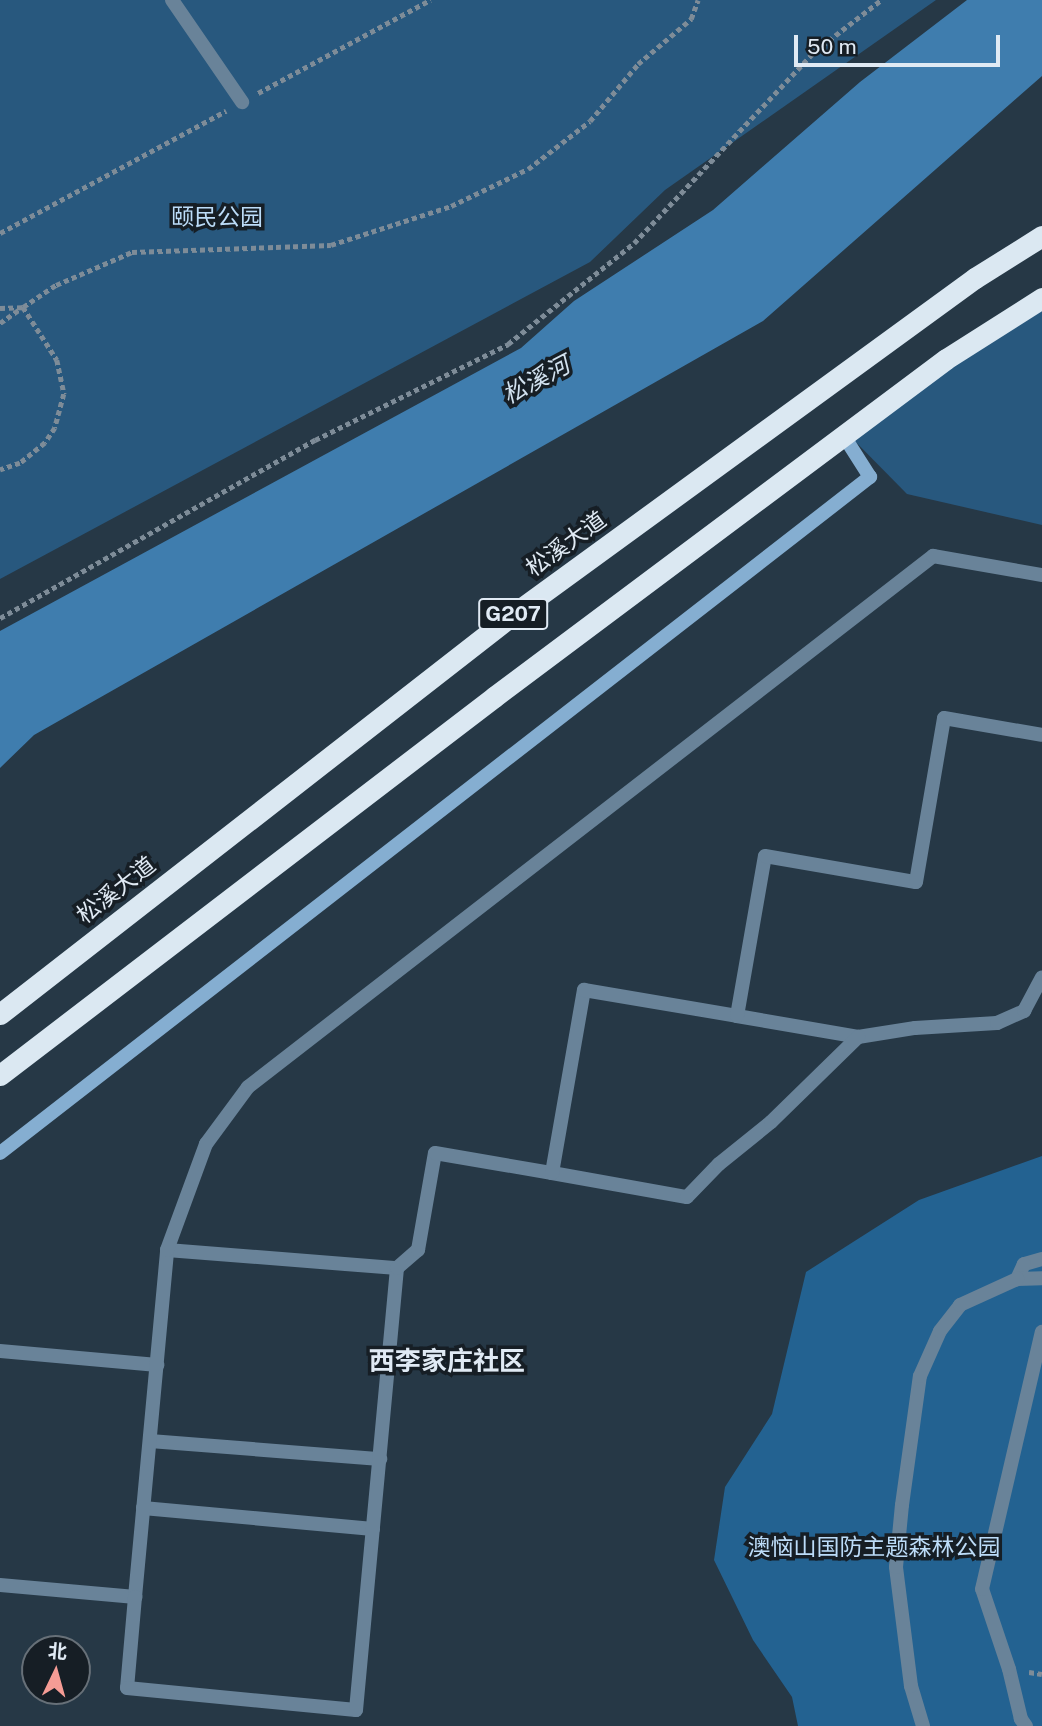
<!DOCTYPE html>
<meta charset="utf-8">
<style>
body{margin:0}
#map{position:relative;width:1042px;height:1726px;overflow:hidden;background:#263846;font-family:"Public Sans","Noto Sans SC",sans-serif}
div>[style]{position:absolute}
.green>*{inset:0;background:#28587e}
.forest>*{inset:0;background:#236291}
.water>*{inset:0;background:#3f7dae}
.path>*{height:4.5px;margin-top:-2.25px;transform-origin:0;background:repeating-linear-gradient(90deg,#7e8c98 0 5px,transparent 0 8.5px)}
.lane>*{height:14px;margin:-7px;padding:0 7px;transform-origin:7px;border-radius:7px;background:#698399}
.street>*{height:14px;margin:-7px;padding:0 7px;transform-origin:7px;border-radius:7px;background:#698399}
.secondary>*{height:14px;margin:-7px;padding:0 7px;transform-origin:7px;border-radius:7px;background:#85aed1}
.highway>*{height:21px;margin:-10.5px;padding:0 10.5px;transform-origin:10.5px;border-radius:10.5px;background:#dbe8f2}
span{translate:-50% -50%;white-space:nowrap;text-align:center;line-height:1.15;-webkit-text-stroke:7px #161e25;paint-order:stroke}
.shield-label span{padding:2px 5px;background:#161e25;border:2px solid;border-radius:5px;-webkit-text-stroke-width:0}
.shield-label{font-size:21px;color:#e0eaf4;font-weight:700}
.park-label{font-size:23px;color:#bcdcf8}
.street-label{font-size:23px;color:#e0eaf4}
.water-label{font-size:24px;color:#d2e2f0;font-style:italic}
.quarter-label{font-size:26px;color:#e0eaf4;font-weight:700}
.north{position:absolute;left:21px;top:1635px;width:70px;height:70px;box-sizing:border-box;background:#161e25;border:2px solid #677078;border-radius:50%;rotate:5deg;font-size:19px;font-weight:700;line-height:28px;text-align:center;color:#e0eaf4}
.north::after{content:'';display:block;margin:auto;width:24px;height:32px;background:#f59c95;clip-path:polygon(50% 0,100% 100%,50% 72%,0 100%)}
.scale{position:absolute;left:794px;top:35px;width:206px;height:32px;box-sizing:border-box;border:4px solid #e0eaf4;border-top:0;padding-left:9px;font-size:21px;line-height:24px;white-space:nowrap;color:#e0eaf4;-webkit-text-stroke:5px #161e25;paint-order:stroke}
</style>
<div id="map">
<div class="green">
<div style="clip-path:polygon(0 0,936px 0,665px 190px,590px 262px,0 579px)"></div>
<div style="clip-path:polygon(1042px 302px,1042px 525px,907px 494px,842px 428px)"></div>
</div>
<div class="forest">
<div style="clip-path:polygon(1042px 1156px,1042px 1726px,798px 1726px,792px 1697px,753px 1640px,714px 1560px,725px 1487px,772px 1414px,806px 1272px,919px 1200px)"></div>
</div>
<div class="water">
<div style="clip-path:polygon(967px 0,1042px 0,1042px 76px,763px 321px,34px 735px,0 768px,0 631px,521px 348px,574px 301px,713px 210px,860px 82px)"></div>
</div>
<div class="path">
<div style="left:258px;top:93px;width:196px;rotate:-28.4deg"></div>
<div style="left:0;top:233px;width:257px;rotate:-28.4deg"></div>
<div style="left:0;top:308px;width:23px;rotate:-2deg"></div>
<div style="left:23px;top:307px;width:40px;rotate:-34deg"></div>
<div style="left:56px;top:285px;width:83px;rotate:-23.5deg"></div>
<div style="left:132px;top:252px;width:199px;rotate:-2deg"></div>
<div style="left:331px;top:245px;width:126px;rotate:-18deg"></div>
<div style="left:451px;top:206px;width:85px;rotate:-25.7deg"></div>
<div style="left:528px;top:169px;width:78px;rotate:-37.7deg"></div>
<div style="left:590px;top:121px;width:75px;rotate:-49.9deg"></div>
<div style="left:638px;top:64px;width:70px;rotate:-40.3deg"></div>
<div style="left:691px;top:19px;width:20px;rotate:-70deg"></div>
<div style="left:0;top:323px;width:28px;rotate:-35deg"></div>
<div style="left:23px;top:307px;width:63px;rotate:57.3deg"></div>
<div style="left:57px;top:360px;width:35px;rotate:78deg"></div>
<div style="left:64px;top:394px;width:35px;rotate:105deg"></div>
<div style="left:55px;top:428px;width:18px;rotate:124deg"></div>
<div style="left:45px;top:443px;width:32px;rotate:141deg"></div>
<div style="left:20px;top:463px;width:21px;rotate:161deg"></div>
<div style="left:0;top:618px;width:362px;rotate:-29.5deg"></div>
<div style="left:315px;top:440px;width:216px;rotate:-26.4deg"></div>
<div style="left:508px;top:344px;width:161px;rotate:-38.7deg"></div>
<div style="left:634px;top:243px;width:264px;rotate:-46.7deg"></div>
<div style="left:815px;top:51px;width:83px;rotate:-37.7deg"></div>
<div style="left:1029px;top:1672px;width:13px;rotate:9deg"></div>
</div>
<div class="lane">
<div style="left:172px;top:0;width:124px;rotate:55.5deg"></div>
</div>
<div class="street">
<div style="left:737px;top:1016px;width:123px;rotate:9.8deg"></div>
<div style="left:858px;top:1037px;width:58px;rotate:-9deg"></div>
<div style="left:915px;top:1028px;width:82px;rotate:-3.5deg"></div>
<div style="left:997px;top:1023px;width:30px;rotate:-24deg"></div>
<div style="left:1024px;top:1011px;width:38px;rotate:-62deg"></div>
<div style="left:552px;top:1173px;width:137px;rotate:10.1deg"></div>
<div style="left:687px;top:1197px;width:46px;rotate:-45.9deg"></div>
<div style="left:719px;top:1164px;width:67px;rotate:-38.9deg"></div>
<div style="left:771px;top:1122px;width:122px;rotate:-44.3deg"></div>
<div style="left:167px;top:1250px;width:231px;rotate:4.5deg"></div>
<div style="left:1042px;top:1259px;width:19px;rotate:164deg"></div>
<div style="left:1024px;top:1264px;width:17px;rotate:115deg"></div>
<div style="left:1017px;top:1279px;width:25px;rotate:-2deg"></div>
<div style="left:0;top:1351px;width:158px;rotate:5.1deg"></div>
<div style="left:150px;top:1441px;width:231px;rotate:4.5deg"></div>
<div style="left:143px;top:1508px;width:231px;rotate:5.2deg"></div>
<div style="left:0;top:1585px;width:136px;rotate:5.1deg"></div>
<div style="left:135px;top:1597px;width:348px;rotate:-84.7deg"></div>
<div style="left:167px;top:1250px;width:113px;rotate:-69.8deg"></div>
<div style="left:206px;top:1144px;width:71px;rotate:-53.6deg"></div>
<div style="left:248px;top:1087px;width:867px;rotate:-37.78deg"></div>
<div style="left:933px;top:556px;width:111px;rotate:9.9deg"></div>
<div style="left:135px;top:1597px;width:91px;rotate:95deg"></div>
<div style="left:127px;top:1688px;width:230px;rotate:5.5deg"></div>
<div style="left:356px;top:1710px;width:444px;rotate:-84.7deg"></div>
<div style="left:397px;top:1268px;width:28px;rotate:-41deg"></div>
<div style="left:418px;top:1250px;width:98px;rotate:-80.1deg"></div>
<div style="left:435px;top:1153px;width:119px;rotate:9.7deg"></div>
<div style="left:552px;top:1173px;width:186px;rotate:-80.1deg"></div>
<div style="left:584px;top:990px;width:155px;rotate:9.6deg"></div>
<div style="left:737px;top:1016px;width:162px;rotate:-80.1deg"></div>
<div style="left:765px;top:856px;width:153px;rotate:9.8deg"></div>
<div style="left:916px;top:882px;width:166px;rotate:-80.3deg"></div>
<div style="left:944px;top:718px;width:99px;rotate:9.8deg"></div>
<div style="left:923px;top:1726px;width:42px;rotate:-106.7deg"></div>
<div style="left:911px;top:1686px;width:120px;rotate:-97.2deg"></div>
<div style="left:896px;top:1567px;width:62px;rotate:-84.5deg"></div>
<div style="left:902px;top:1505px;width:130px;rotate:-82.1deg"></div>
<div style="left:920px;top:1376px;width:49px;rotate:-66deg"></div>
<div style="left:940px;top:1331px;width:33px;rotate:-52deg"></div>
<div style="left:960px;top:1305px;width:63px;rotate:-24.5deg"></div>
<div style="left:1026px;top:1726px;width:9px;rotate:-126deg"></div>
<div style="left:1021px;top:1719px;width:51px;rotate:-103.5deg"></div>
<div style="left:1009px;top:1669px;width:84px;rotate:-108.6deg"></div>
<div style="left:982px;top:1589px;width:264px;rotate:-76.9deg"></div>
</div>
<div class="secondary">
<div style="left:0;top:1153px;width:1102px;rotate:-37.85deg"></div>
<div style="left:870px;top:477px;width:49px;rotate:-122.4deg"></div>
</div>
<div class="highway">
<div style="left:0;top:1014px;width:648px;rotate:-37.91deg"></div>
<div style="left:511px;top:616px;width:574px;rotate:-36.07deg"></div>
<div style="left:975px;top:278px;width:79px;rotate:-32.1deg"></div>
<div style="left:0;top:1075px;width:622px;rotate:-37.42deg"></div>
<div style="left:494px;top:697px;width:564px;rotate:-36.79deg"></div>
<div style="left:946px;top:359px;width:114px;rotate:-32.4deg"></div>
</div>
<div class="shield-label">
<span style="left:513px;top:614px">G207</span>
</div>
<div class="park-label">
<span style="left:217px;top:217px">颐民公园</span>
<span style="left:874px;top:1547px">澳恼山国防主题森林公园</span>
</div>
<div class="street-label">
<span style="left:566px;top:544px;rotate:-36deg">松溪大道</span>
<span style="left:116px;top:890px;rotate:-38deg">松溪大道</span>
</div>
<div class="water-label">
<span style="left:536px;top:380px;rotate:-28deg">松溪河</span>
</div>
<div class="quarter-label">
<span style="left:447px;top:1361px">西李家庄社区</span>
</div>
<div class="north">北</div>
<div class="scale">50 m</div>
</div>
